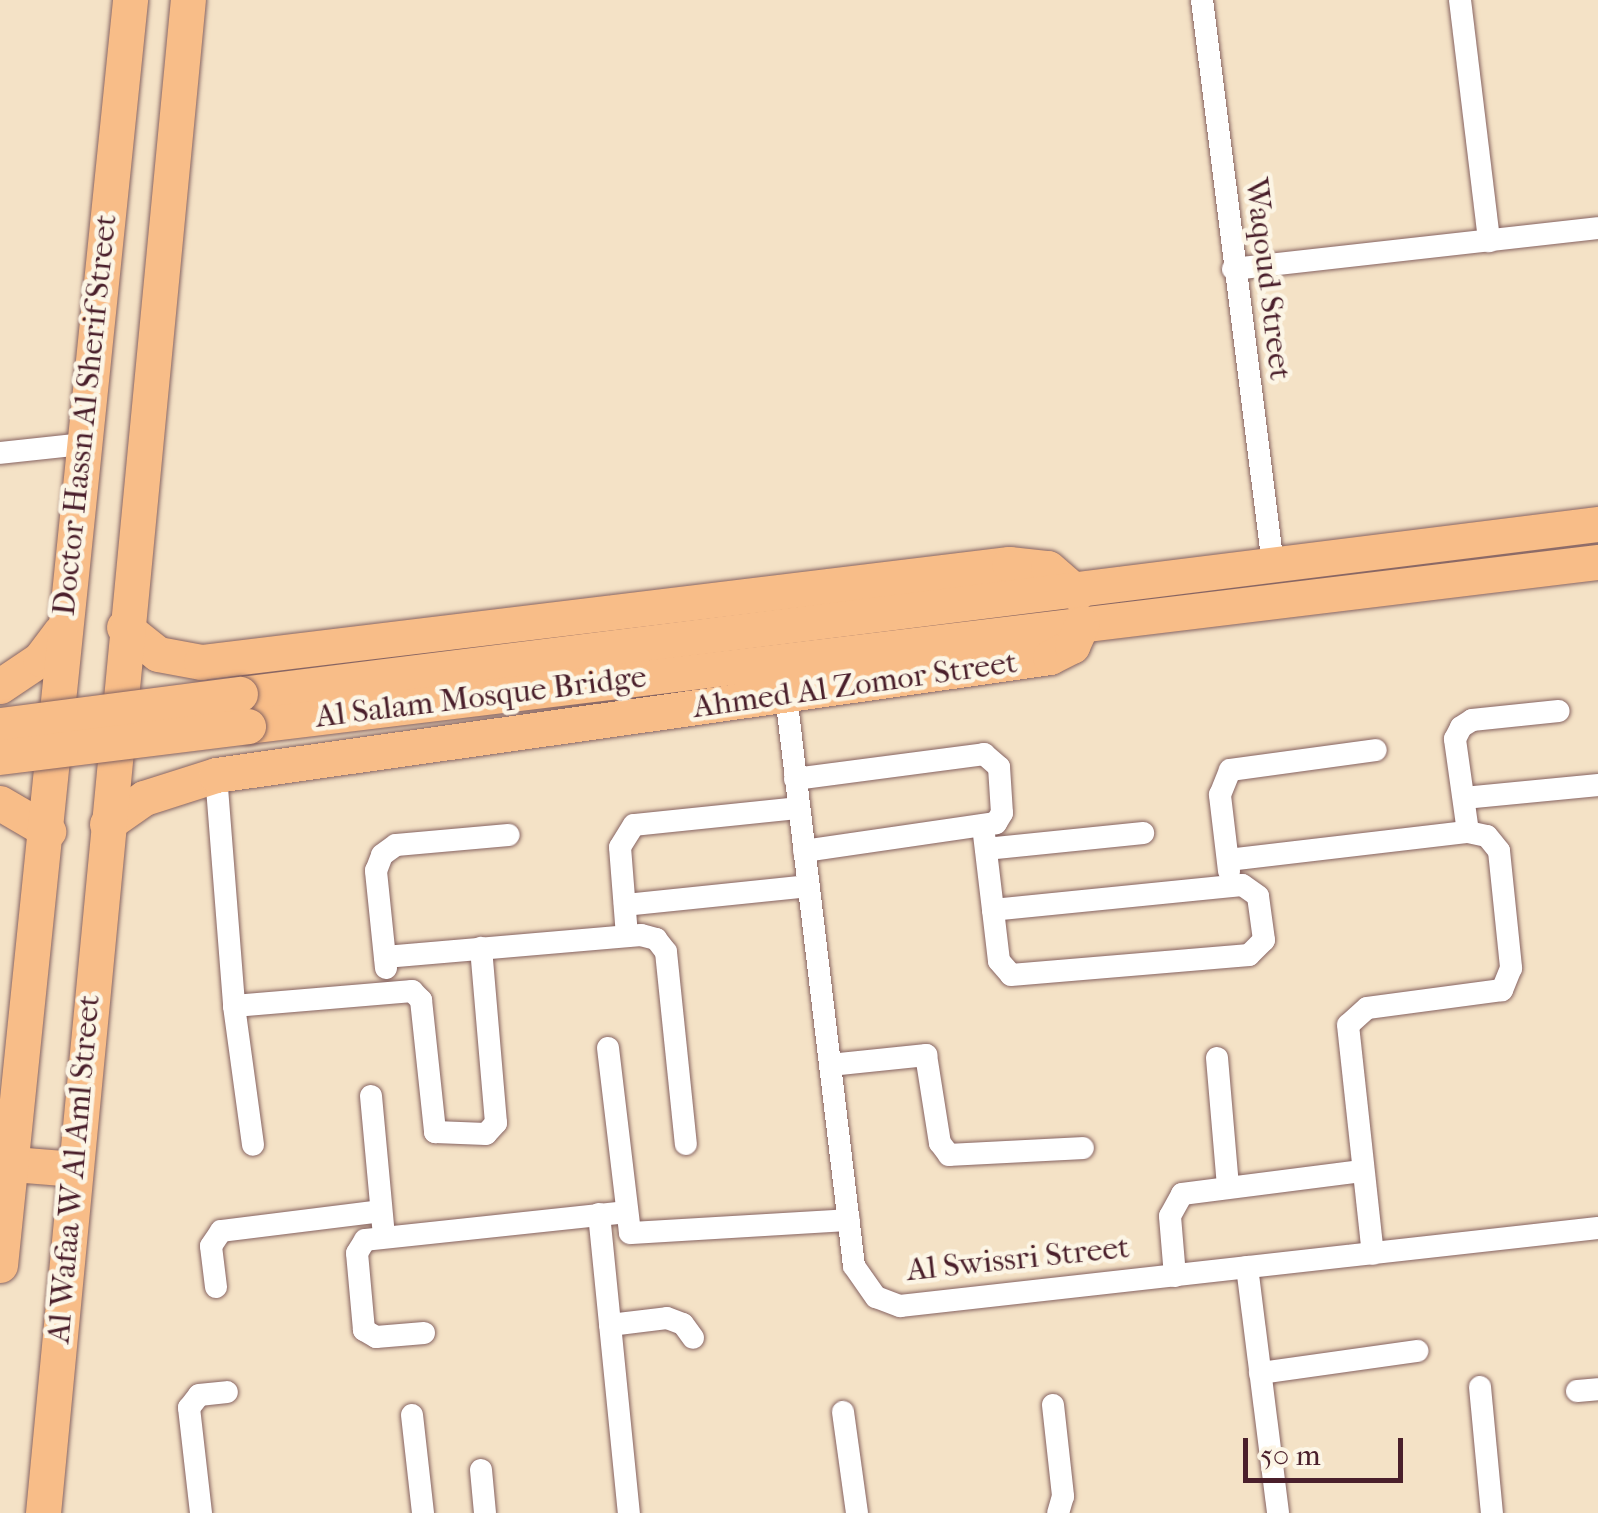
<!DOCTYPE html>
<style>
body{margin:0}
#map{position:relative;width:1598px;height:1513px;overflow:hidden;background:#f4e2c6;font-family:"IM FELL French Canon",serif}
div>[style]{position:absolute}
.roads{filter:drop-shadow(0 0 2px #866361) drop-shadow(0 0 2px #866361)}
.minor>*{height:22px;margin:-11px;padding:0 11px;transform-origin:11px;border-radius:11px;background:#fff}
.primary>*{height:35px;margin:-17.5px;padding:0 17.5px;transform-origin:17.5px;border-radius:17.5px;background:#f8bd88}
.bridges{filter:drop-shadow(0 0 2px #866361) drop-shadow(0 0 2px #866361)}
.primary-bridge>*{height:35px;margin:-17.5px;padding:0 17.5px;transform-origin:17.5px;border-radius:17.5px;background:#f8bd88}
span{translate:-50% -50%;white-space:nowrap;text-align:center;line-height:1.15;-webkit-text-stroke:9px #fcf5e5;paint-order:stroke}
.street-label{font-size:32px;color:#4a1f2b}
.scale{position:absolute;left:1243px;top:1438px;width:160px;height:45px;box-sizing:border-box;border:5px solid #4a1f2b;border-top:0;padding-left:12px;font-size:30px;line-height:35px;white-space:nowrap;color:#4a1f2b;-webkit-text-stroke:8px #fcf5e5;paint-order:stroke}
</style>
<div id="map">
<div class="roads">
<div class="minor">
<div style="left:1202px;top:0;width:569px;rotate:82.84deg"></div>
<div style="left:1460px;top:0;width:243px;rotate:83.1deg"></div>
<div style="left:1233px;top:269px;width:367px;rotate:-6.4deg"></div>
<div style="left:0;top:453px;width:83px;rotate:-6.2deg"></div>
<div style="left:786px;top:695px;width:575px;rotate:83.21deg"></div>
<div style="left:854px;top:1266px;width:38px;rotate:55deg"></div>
<div style="left:876px;top:1297px;width:26px;rotate:21deg"></div>
<div style="left:900px;top:1306px;width:702px;rotate:-6.38deg"></div>
<div style="left:216px;top:775px;width:232px;rotate:85.5deg"></div>
<div style="left:234px;top:1006px;width:140px;rotate:82.2deg"></div>
<div style="left:795px;top:779px;width:191px;rotate:-7.5deg"></div>
<div style="left:984px;top:754px;width:20px;rotate:41deg"></div>
<div style="left:999px;top:767px;width:46px;rotate:86.3deg"></div>
<div style="left:1002px;top:813px;width:12px;rotate:121deg"></div>
<div style="left:996px;top:823px;width:194px;rotate:171.7deg"></div>
<div style="left:1464px;top:798px;width:135px;rotate:-5.5deg"></div>
<div style="left:983px;top:826px;width:85px;rotate:83.2deg"></div>
<div style="left:993px;top:910px;width:51px;rotate:83.3deg"></div>
<div style="left:999px;top:961px;width:18px;rotate:49deg"></div>
<div style="left:1011px;top:975px;width:239px;rotate:-4.8deg"></div>
<div style="left:1249px;top:955px;width:21px;rotate:-45deg"></div>
<div style="left:1264px;top:940px;width:44px;rotate:-97.8deg"></div>
<div style="left:1258px;top:896px;width:19px;rotate:-145deg"></div>
<div style="left:1242px;top:885px;width:250px;rotate:174.3deg"></div>
<div style="left:1468px;top:832px;width:94px;rotate:-98deg"></div>
<div style="left:1455px;top:739px;width:13px;rotate:-63deg"></div>
<div style="left:1461px;top:727px;width:13px;rotate:-32deg"></div>
<div style="left:1472px;top:720px;width:87px;rotate:-5.9deg"></div>
<div style="left:986px;top:849px;width:158px;rotate:-5.8deg"></div>
<div style="left:1228px;top:860px;width:242px;rotate:-6.7deg"></div>
<div style="left:1468px;top:832px;width:19px;rotate:12deg"></div>
<div style="left:1487px;top:836px;width:19px;rotate:51deg"></div>
<div style="left:1499px;top:851px;width:118px;rotate:84.1deg"></div>
<div style="left:1511px;top:968px;width:24px;rotate:112deg"></div>
<div style="left:1502px;top:990px;width:136px;rotate:172.4deg"></div>
<div style="left:1367px;top:1008px;width:25px;rotate:138deg"></div>
<div style="left:1348px;top:1025px;width:230px;rotate:83.8deg"></div>
<div style="left:1229px;top:871px;width:77px;rotate:-96.8deg"></div>
<div style="left:1220px;top:795px;width:27px;rotate:-68deg"></div>
<div style="left:1230px;top:770px;width:147px;rotate:-7.8deg"></div>
<div style="left:625px;top:905px;width:184px;rotate:-5.9deg"></div>
<div style="left:627px;top:936px;width:89px;rotate:-94.5deg"></div>
<div style="left:620px;top:847px;width:26px;rotate:-58deg"></div>
<div style="left:634px;top:825px;width:165px;rotate:-5.9deg"></div>
<div style="left:385px;top:957px;width:257px;rotate:-4.9deg"></div>
<div style="left:641px;top:935px;width:16px;rotate:15deg"></div>
<div style="left:656px;top:939px;width:16px;rotate:52deg"></div>
<div style="left:666px;top:952px;width:193px;rotate:84.1deg"></div>
<div style="left:386px;top:968px;width:98px;rotate:-95.9deg"></div>
<div style="left:376px;top:871px;width:17px;rotate:-69deg"></div>
<div style="left:382px;top:855px;width:17px;rotate:-36deg"></div>
<div style="left:396px;top:845px;width:113px;rotate:-5.1deg"></div>
<div style="left:234px;top:1006px;width:179px;rotate:-4.8deg"></div>
<div style="left:412px;top:991px;width:13px;rotate:45deg"></div>
<div style="left:421px;top:1000px;width:133px;rotate:83.9deg"></div>
<div style="left:435px;top:1132px;width:51px;rotate:2.2deg"></div>
<div style="left:486px;top:1134px;width:15px;rotate:-48deg"></div>
<div style="left:496px;top:1123px;width:176px;rotate:-94.9deg"></div>
<div style="left:608px;top:1048px;width:186px;rotate:83.2deg"></div>
<div style="left:630px;top:1233px;width:219px;rotate:-3.4deg"></div>
<div style="left:1217px;top:1058px;width:128px;rotate:85.1deg"></div>
<div style="left:830px;top:1065px;width:97px;rotate:-5.9deg"></div>
<div style="left:926px;top:1055px;width:89px;rotate:81deg"></div>
<div style="left:940px;top:1143px;width:15px;rotate:53deg"></div>
<div style="left:949px;top:1155px;width:134px;rotate:-3deg"></div>
<div style="left:371px;top:1096px;width:131px;rotate:84.7deg"></div>
<div style="left:599px;top:1214px;width:301px;rotate:84.3deg"></div>
<div style="left:1247px;top:1267px;width:248px;rotate:82.8deg"></div>
<div style="left:1175px;top:1276px;width:60px;rotate:-94.8deg"></div>
<div style="left:1170px;top:1216px;width:25px;rotate:-61deg"></div>
<div style="left:1182px;top:1194px;width:181px;rotate:-7.3deg"></div>
<div style="left:216px;top:1287px;width:41px;rotate:-97deg"></div>
<div style="left:211px;top:1246px;width:18px;rotate:-56deg"></div>
<div style="left:221px;top:1231px;width:161px;rotate:-7.1deg"></div>
<div style="left:610px;top:1325px;width:57px;rotate:-7deg"></div>
<div style="left:667px;top:1318px;width:17px;rotate:21deg"></div>
<div style="left:683px;top:1324px;width:17px;rotate:54deg"></div>
<div style="left:424px;top:1333px;width:48px;rotate:175.2deg"></div>
<div style="left:376px;top:1337px;width:14px;rotate:-150deg"></div>
<div style="left:364px;top:1330px;width:77px;rotate:-95.2deg"></div>
<div style="left:357px;top:1253px;width:15px;rotate:-58deg"></div>
<div style="left:365px;top:1240px;width:262px;rotate:-6.1deg"></div>
<div style="left:1260px;top:1373px;width:159px;rotate:-8deg"></div>
<div style="left:1480px;top:1387px;width:127px;rotate:84.6deg"></div>
<div style="left:1577px;top:1391px;width:21px;rotate:-5deg"></div>
<div style="left:1053px;top:1405px;width:92px;rotate:83.7deg"></div>
<div style="left:1063px;top:1496px;width:18px;rotate:106deg"></div>
<div style="left:843px;top:1412px;width:102px;rotate:82.1deg"></div>
<div style="left:412px;top:1415px;width:99px;rotate:83.6deg"></div>
<div style="left:481px;top:1470px;width:43px;rotate:84.7deg"></div>
<div style="left:201px;top:1513px;width:106px;rotate:-96.5deg"></div>
<div style="left:189px;top:1408px;width:16px;rotate:-52deg"></div>
<div style="left:199px;top:1395px;width:28px;rotate:-6deg"></div>
</div>
<div class="primary">
<div style="left:124px;top:627px;width:43px;rotate:38.5deg"></div>
<div style="left:158px;top:654px;width:44px;rotate:10.5deg"></div>
<div style="left:201px;top:662px;width:814px;rotate:-6.92deg"></div>
<div style="left:1009px;top:564px;width:39px;rotate:6deg"></div>
<div style="left:1048px;top:568px;width:38px;rotate:41deg"></div>
<div style="left:0;top:686px;width:48px;rotate:-34deg"></div>
<div style="left:40px;top:659px;width:34px;rotate:-53deg"></div>
<div style="left:240px;top:694px;width:1369px;rotate:-7.14deg"></div>
<div style="left:248px;top:726px;width:1360px;rotate:-6.93deg"></div>
<div style="left:0;top:803px;width:56px;rotate:30.3deg"></div>
<div style="left:107px;top:824px;width:45px;rotate:-35.1deg"></div>
<div style="left:144px;top:798px;width:76px;rotate:-17.7deg"></div>
<div style="left:216px;top:775px;width:842px;rotate:-8.05deg"></div>
<div style="left:1050px;top:657px;width:25px;rotate:-27deg"></div>
<div style="left:1072px;top:646px;width:24px;rotate:-66deg"></div>
<div style="left:13px;top:1164px;width:62px;rotate:4.6deg"></div>
<div style="left:0;top:1265px;width:1272px;rotate:-84.13deg"></div>
<div style="left:43px;top:1513px;width:1520px;rotate:-84.53deg"></div>
</div>
</div>
<div class="bridges">
<div class="primary-bridge">
<div style="left:0;top:725px;width:242px;rotate:-7.4deg"></div>
<div style="left:0;top:757px;width:250px;rotate:-7.1deg"></div>
</div>
</div>
<div class="street-label">
<span style="left:1268px;top:279px;rotate:83deg">Waqoud Street</span>
<span style="left:85px;top:415px;rotate:-84deg">Doctor Hassn Al Sherif Street</span>
<span style="left:855px;top:685px;rotate:-8deg">Ahmed Al Zomor Street</span>
<span style="left:481px;top:697px;rotate:-7deg">Al Salam Mosque Bridge</span>
<span style="left:74px;top:1169px;rotate:-85deg">Al Wafaa W Al Aml Street</span>
<span style="left:1018px;top:1259px;rotate:-6deg">Al Swissri Street</span>
</div>
<div class="scale">50 m</div>
</div>
